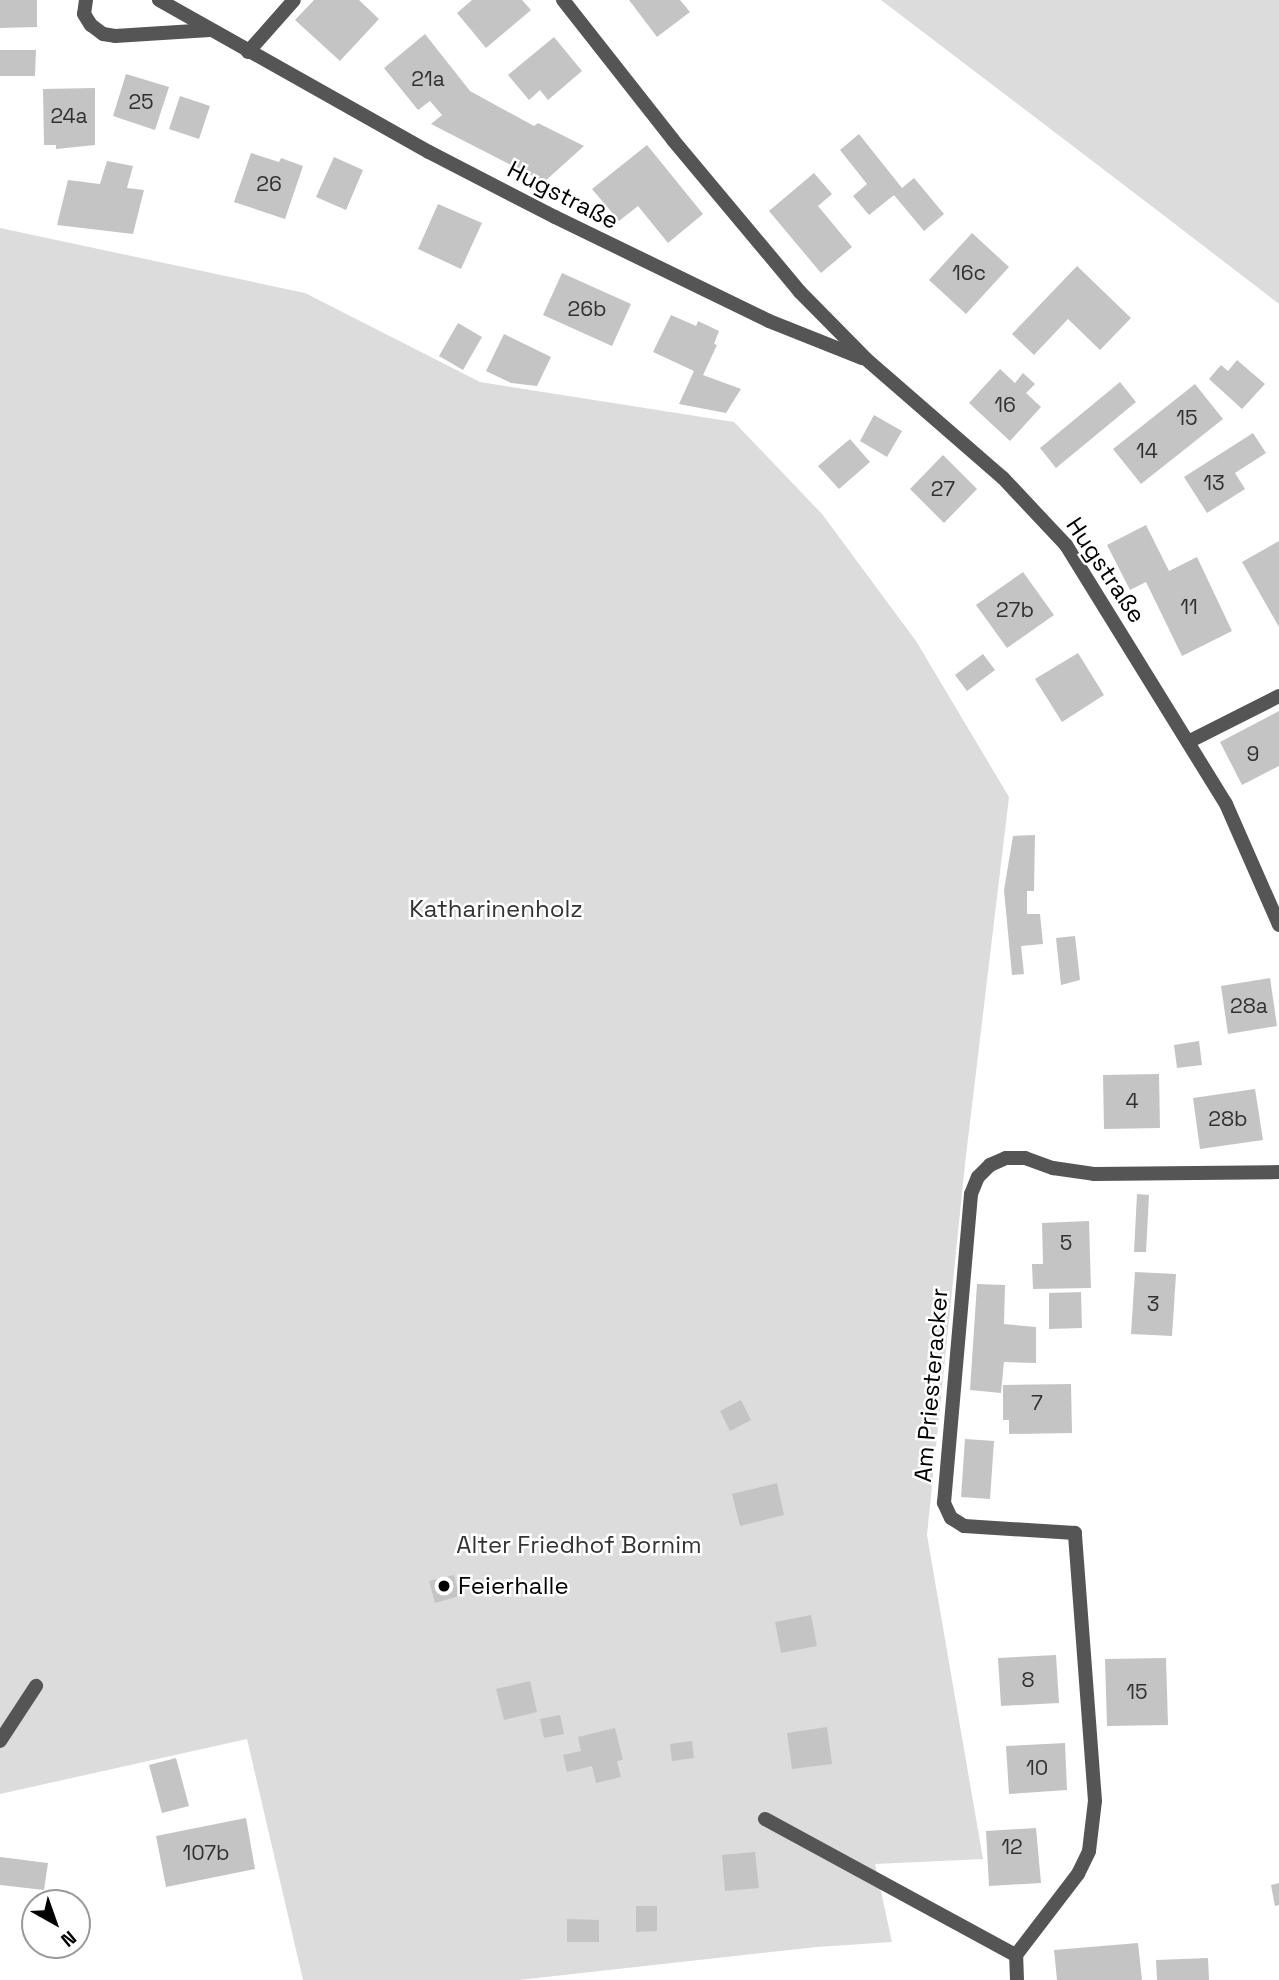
<!DOCTYPE html>
<meta charset="utf-8">
<style>
body{margin:0}
#map{position:relative;width:1279px;height:1980px;overflow:hidden;background:#fff;font-family:"Space Grotesk",sans-serif}
div>[style]{position:absolute}
.green>*{inset:0;background:#dcdcdc}
.building>*{inset:0;background:#c4c4c4}
.lane>*{height:14px;margin:-7px;padding:0 7px;transform-origin:7px;border-radius:7px;background:#555}
.street>*{height:14px;margin:-7px;padding:0 7px;transform-origin:7px;border-radius:7px;background:#555}
.dots>*{width:19px;height:19px;translate:-50% -50%;box-sizing:border-box;border:4px solid #fff;border-radius:50%}
span{translate:-50% -50%;white-space:nowrap;text-align:center;line-height:1.15;-webkit-text-stroke:5px #fff;paint-order:stroke}
.number-label{font-size:21px;color:#313131}
.number-label span{-webkit-text-stroke-width:0}
.street-label{font-size:24px;color:#000}
.park-label{font-size:24px;color:#333}
.poi-label{font-size:24px;color:#000}
.left{translate:0 -50%;text-align:left}
.north{position:absolute;left:21px;top:1889px;width:70px;height:70px;box-sizing:border-box;background:#fff;border:2px solid #999;border-radius:50%;rotate:140deg;font-size:19px;font-weight:700;line-height:28px;text-align:center;color:#000}
.north::after{content:'';display:block;margin:auto;width:24px;height:32px;background:#000;clip-path:polygon(50% 0,100% 100%,50% 72%,0 100%)}
</style>
<div id="map">
<div class="green">
<div style="clip-path:polygon(881px 0,1279px 0,1279px 304px,1162px 214px)"></div>
<div style="clip-path:polygon(0 228px,305px 293px,480px 382px,734px 422px,822px 514px,916px 641px,1009px 797px,965px 1164px,927px 1535px,983px 1859px,875px 1864px,892px 1942px,817px 1947px,519px 1980px,303px 1980px,247px 1739px,0 1794px)"></div>
</div>
<div class="building">
<div style="clip-path:polygon(0 0,37px 0,37px 27px,0 28px)"></div>
<div style="clip-path:polygon(314px 0,359px 0,379px 19px,340px 61px,295px 20px)"></div>
<div style="clip-path:polygon(472px 0,522px 0,531px 10px,486px 48px,457px 13px)"></div>
<div style="clip-path:polygon(629px 0,680px 0,690px 12px,657px 37px)"></div>
<div style="clip-path:polygon(425px 34px,470px 91px,534px 126px,538px 123px,584px 146px,544px 182px,431px 124px,442px 115px,430px 101px,418px 110px,384px 68px)"></div>
<div style="clip-path:polygon(554px 37px,582px 71px,548px 100px,540px 90px,529px 100px,508px 75px)"></div>
<div style="clip-path:polygon(0 50px,36px 50px,35px 76px,0 76px)"></div>
<div style="clip-path:polygon(126px 74px,169px 87px,155px 130px,113px 116px)"></div>
<div style="clip-path:polygon(95px 88px,95px 145px,56px 149px,56px 145px,44px 145px,43px 89px)"></div>
<div style="clip-path:polygon(180px 96px,210px 106px,199px 139px,169px 129px)"></div>
<div style="clip-path:polygon(859px 134px,902px 188px,914px 178px,944px 214px,924px 231px,894px 195px,869px 215px,853px 196px,867px 184px,840px 150px)"></div>
<div style="clip-path:polygon(647px 145px,703px 214px,668px 243px,638px 206px,619px 221px,592px 189px)"></div>
<div style="clip-path:polygon(251px 153px,279px 162px,281px 158px,303px 166px,285px 219px,234px 202px)"></div>
<div style="clip-path:polygon(334px 157px,363px 170px,346px 210px,316px 197px)"></div>
<div style="clip-path:polygon(107px 161px,133px 166px,127px 188px,144px 190px,133px 234px,57px 225px,68px 180px,100px 184px)"></div>
<div style="clip-path:polygon(814px 173px,832px 194px,818px 206px,852px 247px,821px 273px,769px 211px)"></div>
<div style="clip-path:polygon(438px 204px,482px 223px,461px 269px,418px 249px)"></div>
<div style="clip-path:polygon(972px 233px,1009px 267px,966px 314px,929px 280px)"></div>
<div style="clip-path:polygon(1077px 266px,1131px 318px,1100px 350px,1068px 319px,1034px 355px,1012px 334px)"></div>
<div style="clip-path:polygon(562px 273px,631px 304px,612px 346px,543px 315px)"></div>
<div style="clip-path:polygon(671px 315px,696px 326px,698px 321px,719px 331px,714px 344px,717px 345px,703px 375px,741px 389px,726px 413px,679px 404px,694px 371px,653px 352px)"></div>
<div style="clip-path:polygon(458px 323px,482px 337px,463px 370px,439px 356px)"></div>
<div style="clip-path:polygon(504px 334px,551px 357px,537px 386px,511px 383px,486px 371px)"></div>
<div style="clip-path:polygon(1237px 360px,1265px 384px,1242px 409px,1209px 379px,1221px 365px,1228px 371px)"></div>
<div style="clip-path:polygon(1000px 369px,1015px 383px,1023px 373px,1035px 384px,1026px 393px,1041px 407px,1010px 441px,969px 403px)"></div>
<div style="clip-path:polygon(1120px 382px,1136px 402px,1056px 468px,1040px 448px)"></div>
<div style="clip-path:polygon(1195px 384px,1223px 419px,1141px 484px,1113px 449px)"></div>
<div style="clip-path:polygon(874px 415px,902px 431px,887px 457px,860px 441px)"></div>
<div style="clip-path:polygon(1253px 433px,1266px 453px,1235px 473px,1245px 489px,1207px 513px,1184px 477px)"></div>
<div style="clip-path:polygon(850px 439px,870px 462px,839px 489px,818px 466px)"></div>
<div style="clip-path:polygon(943px 455px,977px 489px,944px 523px,910px 489px)"></div>
<div style="clip-path:polygon(1146px 525px,1169px 571px,1197px 557px,1232px 631px,1182px 656px,1146px 582px,1130px 590px,1107px 545px)"></div>
<div style="clip-path:polygon(1279px 541px,1279px 627px,1242px 562px)"></div>
<div style="clip-path:polygon(1023px 572px,1054px 615px,1007px 648px,976px 605px)"></div>
<div style="clip-path:polygon(1078px 653px,1104px 695px,1062px 722px,1035px 679px)"></div>
<div style="clip-path:polygon(983px 654px,995px 670px,967px 691px,955px 675px)"></div>
<div style="clip-path:polygon(1279px 711px,1279px 766px,1242px 785px,1220px 742px)"></div>
<div style="clip-path:polygon(1035px 835px,1034px 891px,1027px 891px,1027px 914px,1040px 914px,1043px 944px,1021px 946px,1024px 974px,1012px 975px,1004px 890px,1013px 836px)"></div>
<div style="clip-path:polygon(1075px 936px,1080px 980px,1061px 985px,1056px 938px)"></div>
<div style="clip-path:polygon(1270px 978px,1277px 1026px,1228px 1034px,1221px 986px)"></div>
<div style="clip-path:polygon(1199px 1041px,1202px 1065px,1177px 1068px,1174px 1045px)"></div>
<div style="clip-path:polygon(1159px 1074px,1160px 1128px,1104px 1129px,1103px 1075px)"></div>
<div style="clip-path:polygon(1255px 1089px,1263px 1140px,1200px 1149px,1193px 1098px)"></div>
<div style="clip-path:polygon(1137px 1194px,1149px 1195px,1146px 1252px,1134px 1252px)"></div>
<div style="clip-path:polygon(1089px 1221px,1091px 1288px,1033px 1289px,1032px 1264px,1043px 1264px,1042px 1223px)"></div>
<div style="clip-path:polygon(1135px 1272px,1176px 1274px,1172px 1336px,1131px 1334px)"></div>
<div style="clip-path:polygon(977px 1284px,1005px 1285px,1004px 1324px,1036px 1327px,1036px 1363px,1004px 1362px,1001px 1393px,970px 1390px)"></div>
<div style="clip-path:polygon(1081px 1292px,1082px 1328px,1049px 1329px,1049px 1293px)"></div>
<div style="clip-path:polygon(1071px 1384px,1072px 1433px,1009px 1434px,1009px 1420px,1003px 1420px,1003px 1385px)"></div>
<div style="clip-path:polygon(741px 1400px,751px 1420px,730px 1431px,720px 1411px)"></div>
<div style="clip-path:polygon(965px 1439px,994px 1441px,990px 1499px,961px 1497px)"></div>
<div style="clip-path:polygon(777px 1483px,784px 1515px,740px 1526px,732px 1494px)"></div>
<div style="clip-path:polygon(454px 1575px,459px 1596px,435px 1603px,429px 1581px)"></div>
<div style="clip-path:polygon(811px 1615px,817px 1646px,781px 1653px,775px 1622px)"></div>
<div style="clip-path:polygon(1056px 1655px,1059px 1703px,1001px 1706px,998px 1658px)"></div>
<div style="clip-path:polygon(1166px 1658px,1168px 1725px,1107px 1726px,1105px 1659px)"></div>
<div style="clip-path:polygon(530px 1681px,537px 1712px,504px 1720px,496px 1689px)"></div>
<div style="clip-path:polygon(560px 1715px,564px 1734px,544px 1738px,540px 1719px)"></div>
<div style="clip-path:polygon(827px 1727px,832px 1764px,792px 1769px,787px 1733px)"></div>
<div style="clip-path:polygon(615px 1728px,623px 1760px,617px 1761px,621px 1777px,596px 1783px,592px 1766px,567px 1772px,563px 1755px,581px 1751px,578px 1737px)"></div>
<div style="clip-path:polygon(692px 1741px,694px 1758px,672px 1761px,670px 1744px)"></div>
<div style="clip-path:polygon(1065px 1743px,1067px 1790px,1009px 1794px,1006px 1746px)"></div>
<div style="clip-path:polygon(176px 1758px,189px 1806px,162px 1813px,149px 1765px)"></div>
<div style="clip-path:polygon(246px 1818px,255px 1869px,166px 1887px,156px 1836px)"></div>
<div style="clip-path:polygon(1036px 1828px,1041px 1883px,989px 1886px,986px 1831px)"></div>
<div style="clip-path:polygon(755px 1852px,759px 1888px,725px 1891px,722px 1855px)"></div>
<div style="clip-path:polygon(0 1857px,48px 1863px,44px 1890px,0 1885px)"></div>
<div style="clip-path:polygon(1279px 1883px,1279px 1905px,1275px 1906px,1271px 1885px)"></div>
<div style="clip-path:polygon(636px 1906px,657px 1906px,657px 1931px,636px 1932px)"></div>
<div style="clip-path:polygon(567px 1919px,599px 1920px,599px 1942px,567px 1942px)"></div>
<div style="clip-path:polygon(1138px 1943px,1142px 1980px,1057px 1980px,1054px 1950px)"></div>
<div style="clip-path:polygon(1208px 1958px,1209px 1980px,1157px 1980px,1156px 1960px)"></div>
</div>
<div class="lane">
<div style="left:1188px;top:742px;width:102px;rotate:-26.8deg"></div>
<div style="left:765px;top:1819px;width:285px;rotate:28.5deg"></div>
<div style="left:1017px;top:1980px;width:25px;rotate:-92deg"></div>
<div style="left:1016px;top:1955px;width:102px;rotate:-52.6deg"></div>
<div style="left:1078px;top:1874px;width:25px;rotate:-64deg"></div>
<div style="left:1089px;top:1851px;width:50px;rotate:-83.2deg"></div>
<div style="left:1095px;top:1801px;width:269px;rotate:-94.3deg"></div>
<div style="left:1075px;top:1533px;width:111px;rotate:-176.4deg"></div>
<div style="left:964px;top:1526px;width:15px;rotate:-148deg"></div>
<div style="left:951px;top:1518px;width:17px;rotate:-115deg"></div>
<div style="left:944px;top:1503px;width:310px;rotate:-85deg"></div>
<div style="left:971px;top:1194px;width:18px;rotate:-68deg"></div>
<div style="left:978px;top:1177px;width:17px;rotate:-45deg"></div>
<div style="left:990px;top:1165px;width:17px;rotate:-24deg"></div>
<div style="left:1006px;top:1158px;width:19px"></div>
<div style="left:1025px;top:1158px;width:30px;rotate:20deg"></div>
<div style="left:1053px;top:1168px;width:41px;rotate:8.3deg"></div>
<div style="left:1094px;top:1174px;width:185px;rotate:-0.6deg"></div>
</div>
<div class="street">
<div style="left:86px;top:0;width:14px;rotate:98deg"></div>
<div style="left:84px;top:14px;width:13px;rotate:58deg"></div>
<div style="left:91px;top:25px;width:15px;rotate:37deg"></div>
<div style="left:103px;top:34px;width:12px;rotate:9deg"></div>
<div style="left:115px;top:36px;width:95px;rotate:-3.6deg"></div>
<div style="left:159px;top:0;width:310px;rotate:29.4deg"></div>
<div style="left:429px;top:152px;width:142px;rotate:27.3deg"></div>
<div style="left:555px;top:217px;width:238px;rotate:25.9deg"></div>
<div style="left:769px;top:321px;width:100px;rotate:21.7deg"></div>
<div style="left:563px;top:0;width:178px;rotate:51.8deg"></div>
<div style="left:673px;top:140px;width:198px;rotate:50.1deg"></div>
<div style="left:800px;top:292px;width:94px;rotate:45.4deg"></div>
<div style="left:866px;top:359px;width:181px;rotate:41deg"></div>
<div style="left:1003px;top:478px;width:92px;rotate:46.8deg"></div>
<div style="left:1066px;top:545px;width:304px;rotate:58.3deg"></div>
<div style="left:1226px;top:804px;width:132px;rotate:66.3deg"></div>
<div style="left:248px;top:52px;width:69px;rotate:-48.5deg"></div>
<div style="left:0;top:1741px;width:66px;rotate:-56.8deg"></div>
</div>
<div class="dots">
<div style="left:444px;top:1586px;background:#000"></div>
</div>
<div class="number-label">
<span style="left:428px;top:79px">21a</span>
<span style="left:141px;top:102px">25</span>
<span style="left:69px;top:116px">24a</span>
<span style="left:269px;top:184px">26</span>
<span style="left:969px;top:273px">16c</span>
<span style="left:587px;top:309px">26b</span>
<span style="left:1005px;top:405px">16</span>
<span style="left:1187px;top:418px">15</span>
<span style="left:1147px;top:451px">14</span>
<span style="left:1214px;top:483px">13</span>
<span style="left:943px;top:489px">27</span>
<span style="left:1189px;top:607px">11</span>
<span style="left:1015px;top:610px">27b</span>
<span style="left:1253px;top:754px">9</span>
<span style="left:1249px;top:1006px">28a</span>
<span style="left:1132px;top:1101px">4</span>
<span style="left:1228px;top:1119px">28b</span>
<span style="left:1066px;top:1243px">5</span>
<span style="left:1153px;top:1304px">3</span>
<span style="left:1037px;top:1403px">7</span>
<span style="left:1028px;top:1680px">8</span>
<span style="left:1137px;top:1692px">15</span>
<span style="left:1037px;top:1768px">10</span>
<span style="left:1012px;top:1847px">12</span>
<span style="left:206px;top:1853px">107b</span>
</div>
<div class="street-label">
<span style="left:563px;top:195px;rotate:27deg">Hugstraße</span>
<span style="left:1106px;top:570px;rotate:56deg">Hugstraße</span>
<span style="left:931px;top:1385px;rotate:-85deg">Am Priesteracker</span>
</div>
<div class="park-label">
<span style="left:496px;top:909px">Katharinenholz</span>
<span style="left:579px;top:1545px">Alter Friedhof Bornim</span>
</div>
<div class="poi-label">
<span class="left" style="left:458px;top:1586px">Feierhalle</span>
</div>
<div class="north">N</div>
</div>
